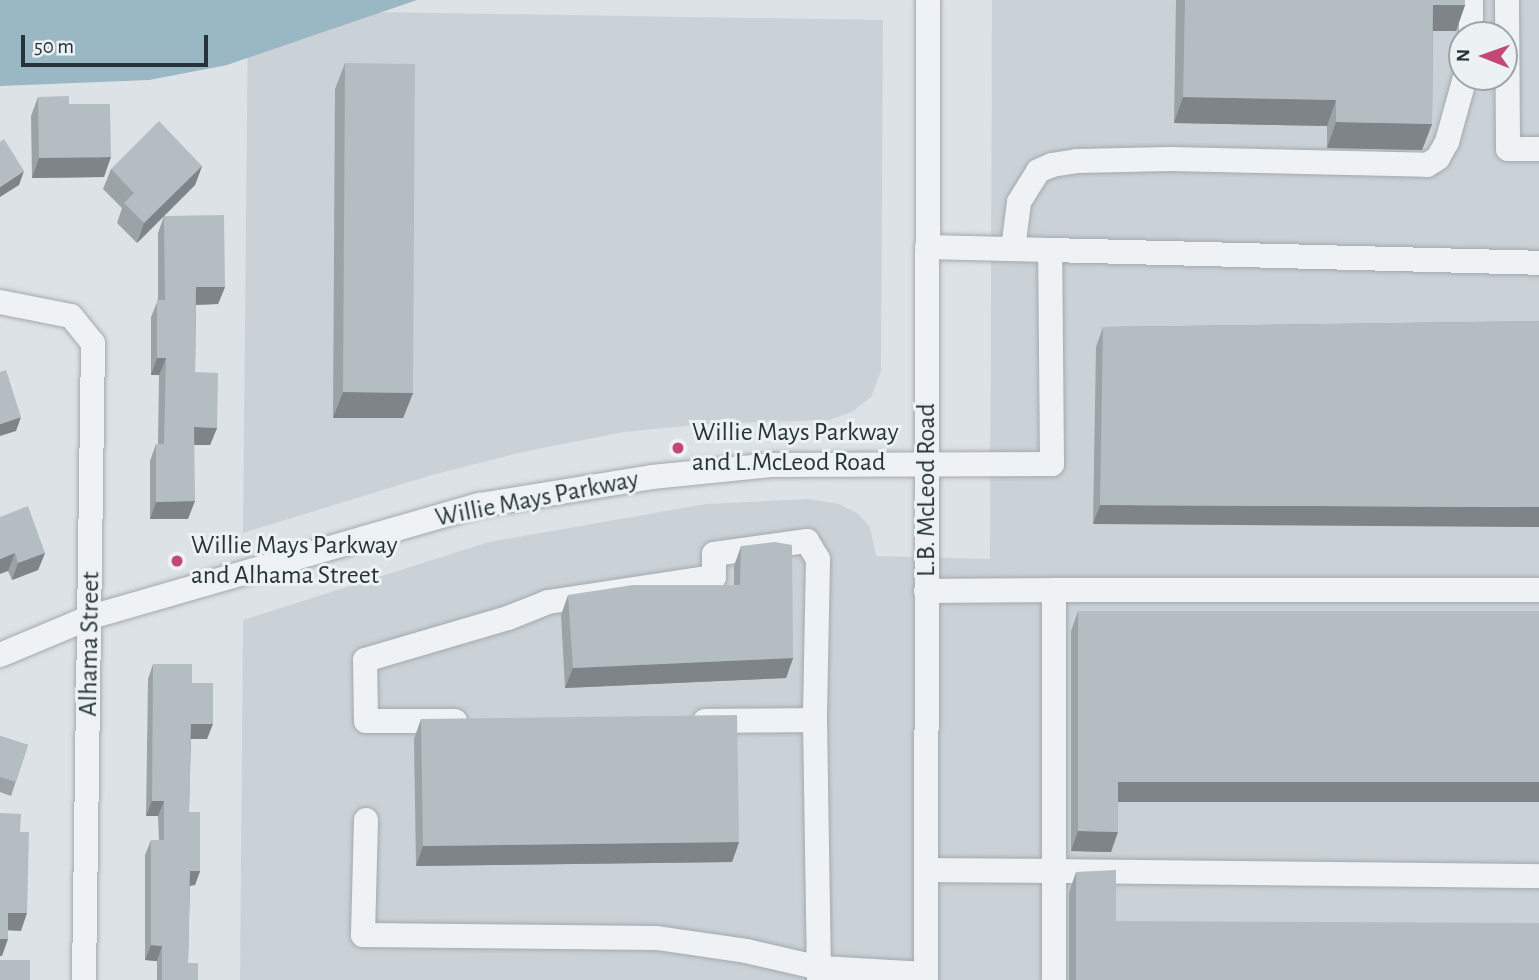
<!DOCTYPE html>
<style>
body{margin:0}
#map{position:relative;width:1539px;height:980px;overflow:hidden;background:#dde2e6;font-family:"Alegreya Sans",sans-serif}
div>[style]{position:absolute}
.built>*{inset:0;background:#cbd2d7}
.water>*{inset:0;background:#9ab7c4}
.roads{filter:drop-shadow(0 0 2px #a3aaaf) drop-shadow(0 0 2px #a3aaaf)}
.minor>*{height:24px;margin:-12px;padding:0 12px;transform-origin:12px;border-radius:12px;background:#eff2f4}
.wall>*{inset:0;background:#9ba3a7}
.shaded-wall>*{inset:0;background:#7e8488}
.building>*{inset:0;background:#b4bdc2}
.dots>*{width:19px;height:19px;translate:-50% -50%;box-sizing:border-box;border:4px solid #ecf1f4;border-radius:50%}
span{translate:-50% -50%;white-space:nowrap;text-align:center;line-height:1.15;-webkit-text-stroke:6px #ecf1f4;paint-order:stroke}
.poi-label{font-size:26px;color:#27333b}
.left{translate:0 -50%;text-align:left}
.street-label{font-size:26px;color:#27333b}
.north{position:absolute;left:1448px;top:21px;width:70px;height:70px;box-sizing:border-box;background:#ecf1f4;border:2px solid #9da5aa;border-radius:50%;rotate:271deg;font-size:19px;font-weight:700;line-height:28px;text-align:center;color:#27333b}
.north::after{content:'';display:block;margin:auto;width:24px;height:32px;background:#c44876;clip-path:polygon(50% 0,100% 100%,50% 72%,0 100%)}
.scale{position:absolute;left:21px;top:35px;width:187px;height:32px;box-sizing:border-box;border:4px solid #27333b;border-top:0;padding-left:9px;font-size:21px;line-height:24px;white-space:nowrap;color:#27333b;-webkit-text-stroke:5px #ecf1f4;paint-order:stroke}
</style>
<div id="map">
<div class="built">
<div style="clip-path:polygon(evenodd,992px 0,1539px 0,1539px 980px,240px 980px,243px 620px,489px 542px,706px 504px,809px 499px,839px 504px,857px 513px,870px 527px,876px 556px,990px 559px,992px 0,1462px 35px,1504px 35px,1504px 77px,1462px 77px,1462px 35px)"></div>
<div style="clip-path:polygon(248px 10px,883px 20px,881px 371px,871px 397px,852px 412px,829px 420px,704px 424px,624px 432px,527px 451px,432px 475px,243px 533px)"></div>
</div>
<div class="water">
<div style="clip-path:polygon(0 0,417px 0,227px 65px,149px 80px,0 86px)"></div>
</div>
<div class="roads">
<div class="minor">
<div style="left:1507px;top:0;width:149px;rotate:89.6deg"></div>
<div style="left:1508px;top:149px;width:31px"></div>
<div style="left:1471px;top:35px;width:35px;rotate:-90deg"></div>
<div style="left:927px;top:247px;width:123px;rotate:1.4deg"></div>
<div style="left:1013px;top:249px;width:47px;rotate:-82.7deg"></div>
<div style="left:1019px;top:202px;width:36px;rotate:-58deg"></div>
<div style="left:1038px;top:171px;width:15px;rotate:-23deg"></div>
<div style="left:1052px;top:165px;width:25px;rotate:-9deg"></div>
<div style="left:1077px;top:161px;width:94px;rotate:-1.2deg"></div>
<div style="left:1171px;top:159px;width:256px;rotate:1.3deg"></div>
<div style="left:1427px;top:165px;width:13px;rotate:-32deg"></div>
<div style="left:1438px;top:158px;width:18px;rotate:-61deg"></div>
<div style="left:1447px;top:142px;width:67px;rotate:-74.5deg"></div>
<div style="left:0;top:302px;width:72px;rotate:11.2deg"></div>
<div style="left:71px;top:316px;width:35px;rotate:51deg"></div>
<div style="left:93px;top:343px;width:637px;rotate:90.81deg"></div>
<div style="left:926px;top:591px;width:128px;rotate:-0.4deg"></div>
<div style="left:0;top:655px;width:99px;rotate:-22.7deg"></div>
<div style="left:91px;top:617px;width:405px;rotate:-16.1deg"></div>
<div style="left:480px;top:505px;width:174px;rotate:-9.2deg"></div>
<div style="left:652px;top:477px;width:122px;rotate:-5.7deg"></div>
<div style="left:773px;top:465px;width:279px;rotate:-0.2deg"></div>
<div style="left:1052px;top:464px;width:214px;rotate:-90.5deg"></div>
<div style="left:1050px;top:250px;width:489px;rotate:1.5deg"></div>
<div style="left:455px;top:721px;width:89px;rotate:180deg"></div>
<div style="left:366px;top:721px;width:61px;rotate:-90.9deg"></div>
<div style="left:365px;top:660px;width:149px;rotate:-16.4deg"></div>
<div style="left:508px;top:618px;width:43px;rotate:-21.8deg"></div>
<div style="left:548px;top:602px;width:168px;rotate:-8.6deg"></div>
<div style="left:714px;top:577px;width:23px;rotate:-90deg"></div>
<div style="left:714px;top:554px;width:94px;rotate:-8deg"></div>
<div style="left:807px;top:541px;width:21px;rotate:59deg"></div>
<div style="left:818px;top:559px;width:161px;rotate:91.1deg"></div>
<div style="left:705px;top:721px;width:110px;rotate:-0.5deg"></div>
<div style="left:815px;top:720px;width:260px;rotate:89.1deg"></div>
<div style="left:366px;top:820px;width:115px;rotate:91.5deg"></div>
<div style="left:363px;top:935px;width:294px;rotate:0.6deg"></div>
<div style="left:657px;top:938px;width:90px;rotate:8.3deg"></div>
<div style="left:746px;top:951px;width:76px;rotate:12.9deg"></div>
<div style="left:820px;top:968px;width:106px;rotate:3.2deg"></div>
<div style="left:926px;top:870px;width:128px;rotate:0.4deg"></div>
<div style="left:1054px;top:871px;width:281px;rotate:-90deg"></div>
<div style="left:1054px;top:590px;width:485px"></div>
<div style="left:926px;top:980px;width:980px;rotate:-89.88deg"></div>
<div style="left:1054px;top:980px;width:109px;rotate:-90deg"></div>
<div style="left:1054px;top:871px;width:485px;rotate:0.6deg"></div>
</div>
</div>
<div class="wall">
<div style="clip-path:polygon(1176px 0,1465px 0,1465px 5px,1456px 31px,1433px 31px,1432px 124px,1422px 150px,1327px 148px,1327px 126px,1174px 123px)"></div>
<div style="clip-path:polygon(345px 63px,413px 393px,403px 418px,333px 418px,335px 89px)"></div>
<div style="clip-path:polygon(38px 97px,69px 104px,104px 177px,32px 178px,31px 116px)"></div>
<div style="clip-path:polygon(202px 166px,195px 185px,164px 216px,225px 287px,218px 304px,196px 305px,195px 372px,217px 428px,210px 445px,194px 445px,188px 519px,150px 519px,150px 461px,156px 444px,158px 444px,159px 375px,151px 375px,151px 317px,158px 300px,158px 233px,164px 216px,137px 243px,117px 223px,122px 208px,103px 189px,111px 169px)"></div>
<div style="clip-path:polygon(1539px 321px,1093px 524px,1096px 347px,1103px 327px)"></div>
<div style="clip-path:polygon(0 517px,45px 553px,38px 570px,12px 580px,8px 571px)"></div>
<div style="clip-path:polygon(741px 546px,793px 658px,786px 678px,565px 688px,561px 615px,568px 595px,734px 585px,734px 566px)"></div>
<div style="clip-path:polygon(1078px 611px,1539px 611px,1539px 802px,1118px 802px,1111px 852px,1071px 851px,1071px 631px)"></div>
<div style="clip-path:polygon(153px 664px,192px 683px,207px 739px,191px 739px,189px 812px,200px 871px,195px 885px,190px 886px,188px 963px,198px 980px,157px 980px,157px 961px,145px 960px,145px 855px,151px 840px,159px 840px,158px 816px,146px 816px,148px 679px)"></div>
<div style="clip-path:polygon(421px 719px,739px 842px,732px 862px,416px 866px,414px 739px)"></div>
<div style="clip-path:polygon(0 736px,28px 745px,11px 796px,0 792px)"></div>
<div style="clip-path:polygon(1076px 872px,1116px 921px,1539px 980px,1069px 980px,1069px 892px)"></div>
</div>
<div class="shaded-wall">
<div style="clip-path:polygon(1433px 5px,1465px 5px,1456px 31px,1424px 31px)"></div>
<div style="clip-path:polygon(1183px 97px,1336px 100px,1327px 126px,1174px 123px)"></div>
<div style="clip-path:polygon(1336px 122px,1432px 124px,1422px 150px,1327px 148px)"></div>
<div style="clip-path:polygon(111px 157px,104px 177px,32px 178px,39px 158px)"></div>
<div style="clip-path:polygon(202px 166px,195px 185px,137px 243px,144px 223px)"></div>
<div style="clip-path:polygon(24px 171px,19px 185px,0 197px,0 187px)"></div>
<div style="clip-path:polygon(196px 287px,225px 287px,218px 304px,189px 305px)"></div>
<div style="clip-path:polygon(157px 358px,166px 358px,159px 375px,151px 375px)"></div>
<div style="clip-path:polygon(343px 392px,413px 393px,403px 418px,333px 418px)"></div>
<div style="clip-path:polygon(21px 417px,16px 431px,0 436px,0 424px)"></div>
<div style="clip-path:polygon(194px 427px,217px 428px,210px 445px,188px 445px)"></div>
<div style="clip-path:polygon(195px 501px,188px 519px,150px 519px,156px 502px)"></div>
<div style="clip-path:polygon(1100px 505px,1539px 507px,1539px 527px,1093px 524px)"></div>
<div style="clip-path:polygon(15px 553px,8px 571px,0 574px,0 559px)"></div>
<div style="clip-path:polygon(45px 553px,38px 570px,12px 580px,18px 563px)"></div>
<div style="clip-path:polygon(793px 658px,786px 678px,565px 688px,573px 668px)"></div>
<div style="clip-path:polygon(191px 724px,213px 724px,207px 739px,186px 739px)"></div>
<div style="clip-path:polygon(1118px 782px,1539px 782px,1539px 802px,1110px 802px)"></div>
<div style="clip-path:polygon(152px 801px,164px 801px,158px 816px,146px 816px)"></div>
<div style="clip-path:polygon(1078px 831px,1118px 832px,1111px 852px,1071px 851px)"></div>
<div style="clip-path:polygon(739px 842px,732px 862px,416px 866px,423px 846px)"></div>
<div style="clip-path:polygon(190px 871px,200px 871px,195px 885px,185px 886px)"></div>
<div style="clip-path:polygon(8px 913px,27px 913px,21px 931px,2px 930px)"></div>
<div style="clip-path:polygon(0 939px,8px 939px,2px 956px,0 956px)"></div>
<div style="clip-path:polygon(151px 945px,162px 946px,157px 961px,145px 960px)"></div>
</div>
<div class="building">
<div style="clip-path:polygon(1185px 0,1465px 0,1465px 5px,1433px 5px,1432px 124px,1336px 122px,1336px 100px,1183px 97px)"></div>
<div style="clip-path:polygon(345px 63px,415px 64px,413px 393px,343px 392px)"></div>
<div style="clip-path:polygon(69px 96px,69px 104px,110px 104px,111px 157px,39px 158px,38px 97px)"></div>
<div style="clip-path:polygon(159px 121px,202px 166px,144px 223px,124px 203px,134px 193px,111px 169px)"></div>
<div style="clip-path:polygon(4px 139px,24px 171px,0 187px,0 142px)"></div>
<div style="clip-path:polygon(224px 215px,225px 287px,196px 287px,195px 372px,218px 373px,217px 428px,194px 427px,195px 501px,156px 502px,156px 444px,164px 444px,166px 358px,157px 358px,157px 300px,165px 300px,164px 216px)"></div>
<div style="clip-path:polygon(1539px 321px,1539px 507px,1100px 505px,1103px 327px)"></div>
<div style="clip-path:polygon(6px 370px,21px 417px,0 424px,0 372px)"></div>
<div style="clip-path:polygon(28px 506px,45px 553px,18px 563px,15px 553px,0 559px,0 517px)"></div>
<div style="clip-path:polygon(775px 542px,792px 545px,793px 658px,573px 668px,568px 595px,633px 585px,740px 585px,741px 546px)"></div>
<div style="clip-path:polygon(1078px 611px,1539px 611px,1539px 782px,1118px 782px,1118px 832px,1078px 831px)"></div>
<div style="clip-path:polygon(153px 664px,192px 664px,192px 683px,213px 683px,213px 724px,191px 724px,189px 812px,200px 812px,200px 871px,190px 871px,188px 963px,198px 963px,198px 980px,162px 980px,162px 946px,151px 945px,151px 840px,164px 840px,164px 801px,152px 801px)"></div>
<div style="clip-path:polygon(737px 715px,739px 842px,423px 846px,421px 719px)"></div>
<div style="clip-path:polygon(0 736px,28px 745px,16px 782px,0 777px)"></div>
<div style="clip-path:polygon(0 813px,21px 814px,20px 832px,29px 832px,27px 913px,8px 913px,8px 939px,0 939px)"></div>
<div style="clip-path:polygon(1116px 870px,1116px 921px,1539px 923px,1539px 980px,1076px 980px,1076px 872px)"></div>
<div style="clip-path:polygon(0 960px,30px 960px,30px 980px,0 980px)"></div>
</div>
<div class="dots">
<div style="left:678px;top:448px;background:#c44876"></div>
<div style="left:177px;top:561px;background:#c44876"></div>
</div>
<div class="poi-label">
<span class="left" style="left:692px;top:448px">Willie Mays Parkway<br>and L.McLeod Road</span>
<span class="left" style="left:191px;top:561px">Willie Mays Parkway<br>and Alhama Street</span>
</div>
<div class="street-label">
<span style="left:927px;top:490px;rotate:-90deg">L.B. McLeod Road</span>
<span style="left:537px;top:499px;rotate:-11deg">Willie Mays Parkway</span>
<span style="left:90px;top:644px;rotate:-89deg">Alhama Street</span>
</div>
<div class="north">N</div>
<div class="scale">50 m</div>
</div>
